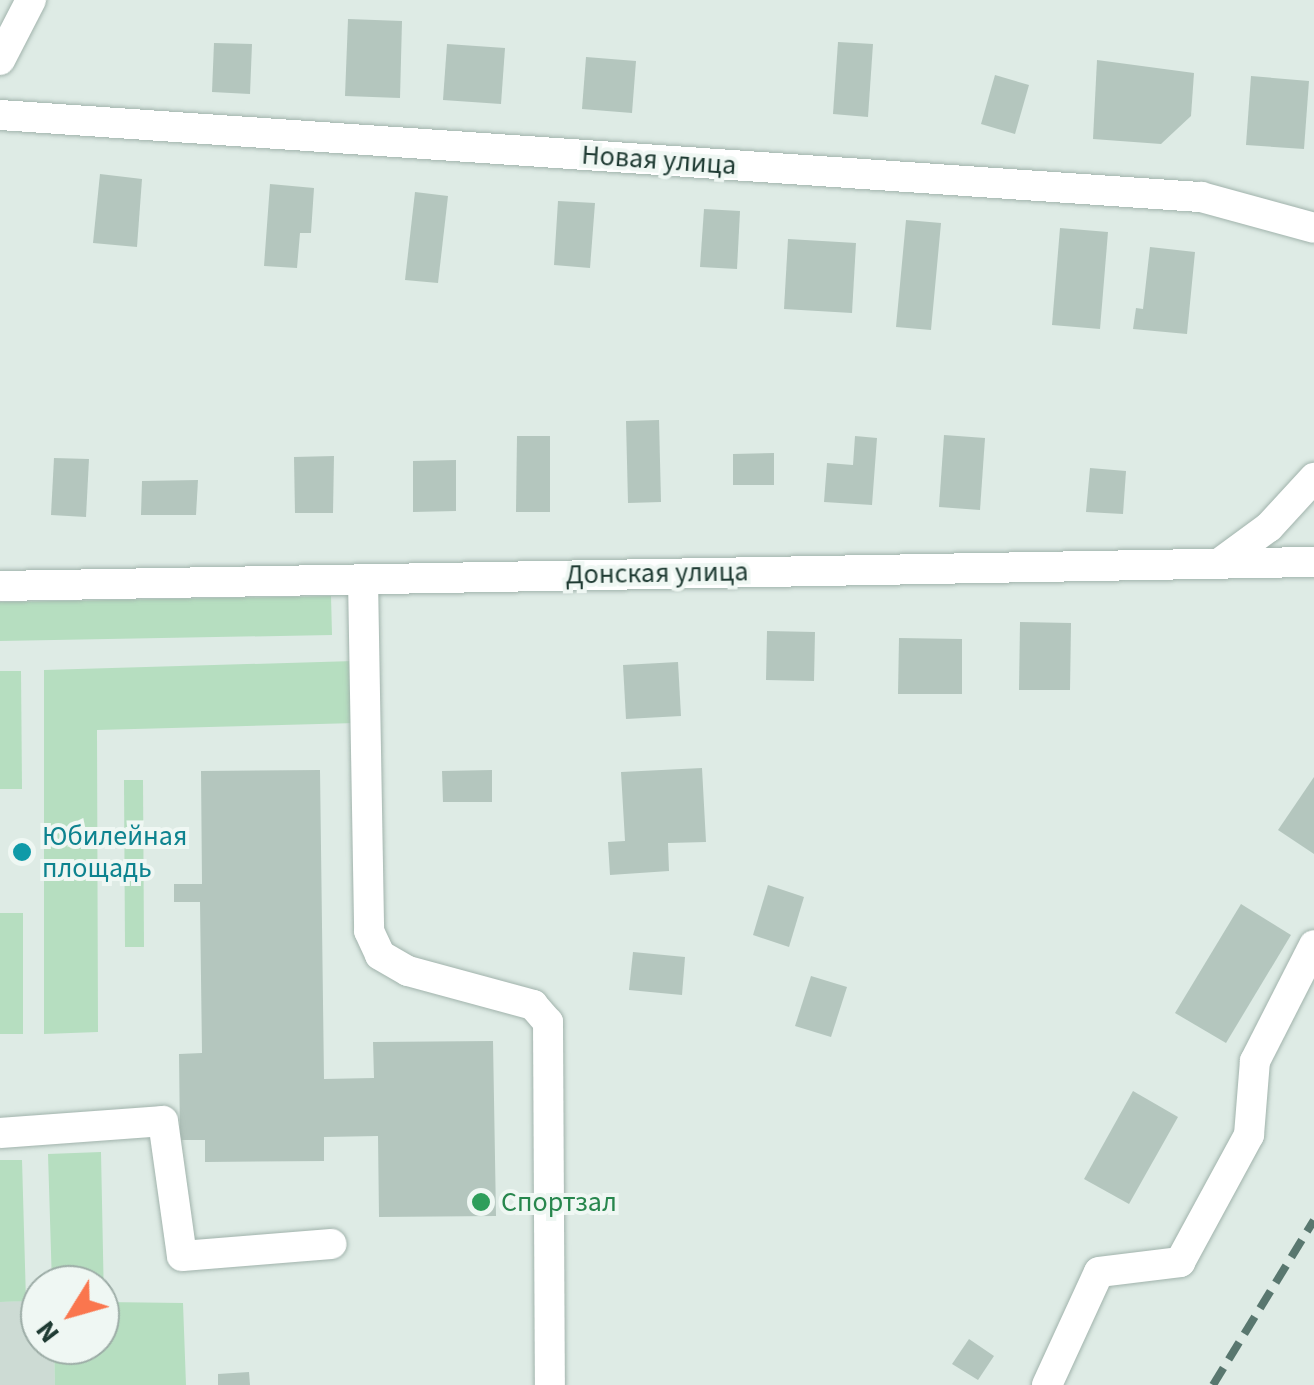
<!DOCTYPE html>
<meta charset="utf-8">
<style>
body{margin:0}
#map{position:relative;width:1314px;height:1385px;overflow:hidden;background:#deebe5;font-family:"Source Sans 3",sans-serif}
div>[style]{position:absolute}
.built>*{inset:0;background:#cddbd4}
.green>*{inset:0;background:#b6dec0}
.building>*{inset:0;background:#b4c6be}
.roads{filter:drop-shadow(0 0 2px #a1b3ac) drop-shadow(0 0 2px #a1b3ac)}
.minor>*{height:30px;margin:-15px;padding:0 15px;transform-origin:15px;border-radius:15px;background:#fff}
.rail>*{height:8px;margin-top:-4px;transform-origin:0;background:repeating-linear-gradient(90deg,#59776f 0 20px,transparent 0 30px)}
.dots>*{width:28px;height:28px;translate:-50% -50%;box-sizing:border-box;border:5px solid #eff7f3;border-radius:50%}
span{translate:-50% -50%;white-space:nowrap;text-align:center;line-height:1.15;-webkit-text-stroke:8px #eff7f3;paint-order:stroke}
.street-label{font-size:28px;color:#1f3b33}
.culture-label{font-size:28px;color:#0d838f}
.left{translate:0 -50%;text-align:left}
.leisure-label{font-size:28px;color:#27864d}
.north{position:absolute;left:20px;top:1265px;width:100px;height:100px;box-sizing:border-box;background:#eff7f3;border:2px solid #9caca6;border-radius:50%;rotate:233deg;font-size:28px;font-weight:700;line-height:40px;text-align:center;color:#1f3b33}
.north::after{content:'';display:block;margin:auto;width:35px;height:45px;background:#fa764e;clip-path:polygon(50% 0,100% 100%,50% 72%,0 100%)}
</style>
<div id="map">
<div class="built">
<div style="clip-path:polygon(40px 1300px,40px 1345px,54px 1345px,55px 1385px,0 1385px,0 1302px)"></div>
</div>
<div class="green">
<div style="clip-path:polygon(331px 596px,332px 635px,0 641px,0 602px)"></div>
<div style="clip-path:polygon(354px 661px,356px 723px,97px 730px,98px 1032px,44px 1034px,44px 670px)"></div>
<div style="clip-path:polygon(0 671px,21px 671px,22px 789px,0 789px)"></div>
<div style="clip-path:polygon(124px 780px,143px 780px,144px 947px,125px 947px)"></div>
<div style="clip-path:polygon(0 913px,23px 913px,23px 1034px,0 1034px)"></div>
<div style="clip-path:polygon(101px 1152px,104px 1302px,183px 1303px,186px 1385px,55px 1385px,54px 1345px,100px 1345px,100px 1285px,52px 1285px,48px 1154px)"></div>
<div style="clip-path:polygon(0 1160px,22px 1160px,26px 1301px,0 1302px)"></div>
</div>
<div class="building">
<div style="clip-path:polygon(348px 19px,402px 21px,400px 98px,345px 96px)"></div>
<div style="clip-path:polygon(838px 42px,873px 44px,868px 117px,833px 114px)"></div>
<div style="clip-path:polygon(214px 43px,252px 44px,250px 94px,212px 92px)"></div>
<div style="clip-path:polygon(447px 44px,505px 48px,501px 104px,443px 100px)"></div>
<div style="clip-path:polygon(586px 57px,636px 61px,632px 113px,582px 109px)"></div>
<div style="clip-path:polygon(1097px 60px,1194px 73px,1191px 116px,1161px 144px,1093px 139px)"></div>
<div style="clip-path:polygon(995px 75px,1029px 85px,1015px 134px,981px 124px)"></div>
<div style="clip-path:polygon(1251px 76px,1309px 81px,1304px 149px,1246px 145px)"></div>
<div style="clip-path:polygon(100px 174px,142px 179px,137px 247px,93px 243px)"></div>
<div style="clip-path:polygon(270px 184px,314px 188px,311px 233px,300px 233px,297px 268px,264px 266px)"></div>
<div style="clip-path:polygon(415px 192px,448px 196px,438px 283px,405px 280px)"></div>
<div style="clip-path:polygon(558px 201px,595px 203px,590px 268px,554px 265px)"></div>
<div style="clip-path:polygon(704px 209px,740px 211px,737px 269px,700px 267px)"></div>
<div style="clip-path:polygon(906px 220px,941px 223px,931px 330px,896px 327px)"></div>
<div style="clip-path:polygon(1060px 228px,1108px 232px,1100px 329px,1052px 325px)"></div>
<div style="clip-path:polygon(788px 239px,856px 243px,852px 313px,784px 309px)"></div>
<div style="clip-path:polygon(1150px 247px,1195px 252px,1187px 334px,1133px 329px,1136px 308px,1143px 309px)"></div>
<div style="clip-path:polygon(659px 420px,661px 502px,628px 503px,626px 421px)"></div>
<div style="clip-path:polygon(944px 435px,985px 438px,980px 510px,939px 507px)"></div>
<div style="clip-path:polygon(517px 436px,550px 436px,550px 512px,516px 512px)"></div>
<div style="clip-path:polygon(855px 436px,877px 438px,872px 505px,824px 502px,827px 463px,853px 465px)"></div>
<div style="clip-path:polygon(774px 453px,774px 485px,733px 485px,733px 454px)"></div>
<div style="clip-path:polygon(334px 456px,333px 513px,295px 513px,294px 457px)"></div>
<div style="clip-path:polygon(54px 458px,89px 459px,86px 517px,51px 515px)"></div>
<div style="clip-path:polygon(456px 460px,456px 511px,413px 512px,413px 461px)"></div>
<div style="clip-path:polygon(1090px 468px,1126px 471px,1123px 514px,1086px 512px)"></div>
<div style="clip-path:polygon(198px 480px,196px 515px,141px 515px,142px 481px)"></div>
<div style="clip-path:polygon(1020px 622px,1071px 623px,1070px 690px,1019px 690px)"></div>
<div style="clip-path:polygon(767px 631px,815px 632px,814px 681px,766px 680px)"></div>
<div style="clip-path:polygon(899px 638px,962px 639px,962px 694px,898px 694px)"></div>
<div style="clip-path:polygon(678px 662px,681px 716px,626px 719px,623px 665px)"></div>
<div style="clip-path:polygon(702px 768px,706px 842px,668px 843px,669px 871px,610px 875px,608px 842px,625px 841px,621px 772px)"></div>
<div style="clip-path:polygon(320px 770px,324px 1079px,374px 1078px,373px 1042px,493px 1041px,496px 1216px,379px 1217px,378px 1136px,324px 1137px,324px 1161px,205px 1162px,205px 1140px,180px 1140px,179px 1054px,202px 1053px,200px 902px,174px 902px,174px 884px,202px 884px,201px 771px)"></div>
<div style="clip-path:polygon(492px 770px,492px 802px,443px 802px,442px 771px)"></div>
<div style="clip-path:polygon(1314px 777px,1314px 854px,1278px 830px)"></div>
<div style="clip-path:polygon(768px 885px,804px 897px,789px 947px,753px 935px)"></div>
<div style="clip-path:polygon(1241px 904px,1291px 935px,1226px 1043px,1175px 1013px)"></div>
<div style="clip-path:polygon(633px 952px,685px 957px,682px 995px,629px 990px)"></div>
<div style="clip-path:polygon(811px 976px,847px 987px,831px 1037px,795px 1026px)"></div>
<div style="clip-path:polygon(1133px 1091px,1178px 1117px,1129px 1204px,1084px 1179px)"></div>
<div style="clip-path:polygon(969px 1339px,994px 1356px,978px 1380px,952px 1364px)"></div>
<div style="clip-path:polygon(249px 1372px,250px 1385px,218px 1385px,218px 1374px)"></div>
</div>
<div class="roads">
<div class="minor">
<div style="left:0;top:60px;width:68px;rotate:-62.7deg"></div>
<div style="left:0;top:115px;width:1204px;rotate:3.91deg"></div>
<div style="left:1201px;top:197px;width:117px;rotate:15.3deg"></div>
<div style="left:1221px;top:562px;width:59px;rotate:-36.1deg"></div>
<div style="left:1269px;top:527px;width:67px;rotate:-47.4deg"></div>
<div style="left:363px;top:579px;width:352px;rotate:89deg"></div>
<div style="left:369px;top:931px;width:26px;rotate:65deg"></div>
<div style="left:380px;top:955px;width:32px;rotate:30deg"></div>
<div style="left:408px;top:971px;width:130px;rotate:15.2deg"></div>
<div style="left:533px;top:1005px;width:23px;rotate:49deg"></div>
<div style="left:548px;top:1022px;width:363px;rotate:89.7deg"></div>
<div style="left:0;top:586px;width:1314px;rotate:-1.05deg"></div>
<div style="left:0;top:1133px;width:163px;rotate:-4.2deg"></div>
<div style="left:163px;top:1121px;width:136px;rotate:82deg"></div>
<div style="left:182px;top:1256px;width:150px;rotate:-4.6deg"></div>
<div style="left:1047px;top:1385px;width:124px;rotate:-65.3deg"></div>
<div style="left:1099px;top:1272px;width:82px;rotate:-7deg"></div>
<div style="left:1180px;top:1262px;width:145px;rotate:-61.5deg"></div>
<div style="left:1249px;top:1135px;width:74px;rotate:-85.4deg"></div>
<div style="left:1255px;top:1061px;width:130px;rotate:-63deg"></div>
</div>
</div>
<div class="rail">
<div style="left:1213px;top:1385px;width:193px;rotate:-58.5deg"></div>
</div>
<div class="dots">
<div style="left:22px;top:852px;background:#0f9aa8"></div>
<div style="left:481px;top:1202px;background:#2e9e5b"></div>
</div>
<div class="street-label">
<span style="left:659px;top:160px;rotate:4deg">Новая улица</span>
<span style="left:657px;top:573px;rotate:-1deg">Донская улица</span>
</div>
<div class="culture-label">
<span class="left" style="left:42px;top:852px">Юбилейная<br>площадь</span>
</div>
<div class="leisure-label">
<span class="left" style="left:501px;top:1202px">Спортзал</span>
</div>
<div class="north">N</div>
</div>
